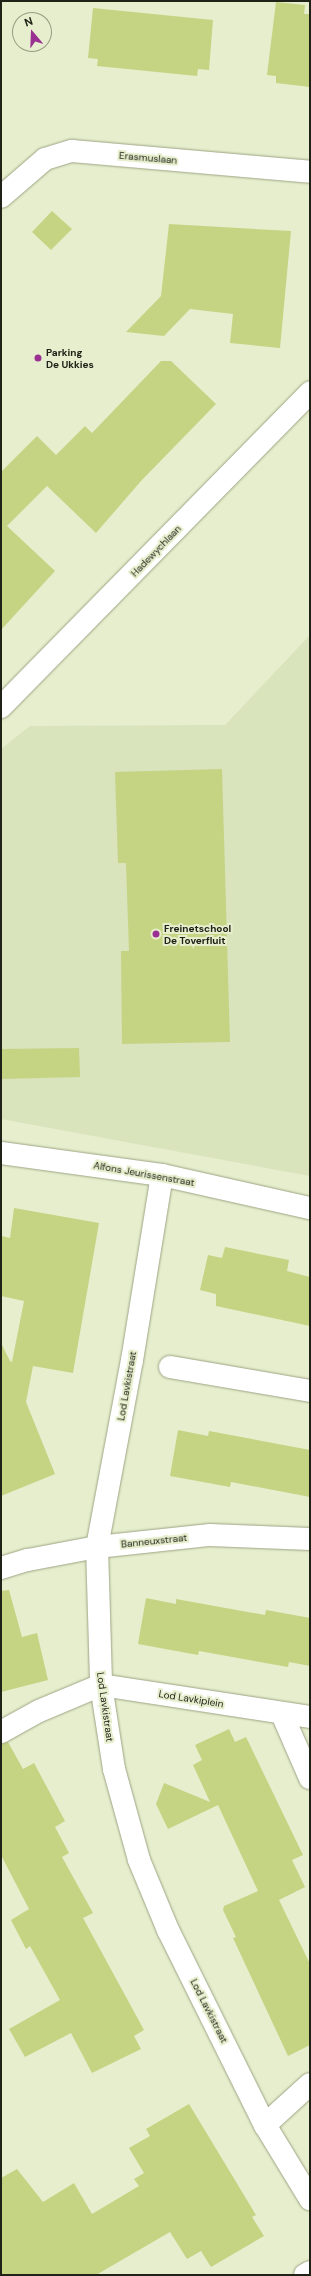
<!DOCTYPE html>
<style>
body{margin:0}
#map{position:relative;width:311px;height:2276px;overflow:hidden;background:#e6eecd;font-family:"DM Sans",sans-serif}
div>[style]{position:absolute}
.built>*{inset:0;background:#d9e3bc}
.building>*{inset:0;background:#c4d483}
.roads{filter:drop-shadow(0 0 1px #9da485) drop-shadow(0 0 1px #9da485)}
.minor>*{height:22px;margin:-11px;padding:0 11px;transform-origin:11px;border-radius:11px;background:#fff}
.dots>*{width:11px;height:11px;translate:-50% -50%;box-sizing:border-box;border:2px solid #e6eecd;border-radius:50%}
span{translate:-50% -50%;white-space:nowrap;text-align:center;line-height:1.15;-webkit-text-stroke:4px #e6eecd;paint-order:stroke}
.street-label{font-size:10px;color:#202217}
.poi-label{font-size:10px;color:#202217;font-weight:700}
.left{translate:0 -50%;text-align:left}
.frame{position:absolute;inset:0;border:2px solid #202217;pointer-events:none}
.north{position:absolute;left:12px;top:12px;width:40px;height:40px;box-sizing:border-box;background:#e6eecd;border:1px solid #979c84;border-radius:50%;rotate:341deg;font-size:11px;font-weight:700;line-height:16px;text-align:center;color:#202217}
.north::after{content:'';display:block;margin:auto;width:14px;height:18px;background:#9a3092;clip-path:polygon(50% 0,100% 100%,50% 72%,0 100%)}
</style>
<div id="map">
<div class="built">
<div style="clip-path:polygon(310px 635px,310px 1176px,1px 1119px,1px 749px,30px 726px,225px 725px)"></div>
</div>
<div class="building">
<div style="clip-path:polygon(276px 2px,305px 5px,304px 14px,310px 14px,310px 87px,276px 83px,276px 76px,267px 75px)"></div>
<div style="clip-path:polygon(93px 8px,213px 20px,209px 70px,198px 69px,197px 76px,97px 66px,98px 59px,88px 58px)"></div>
<div style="clip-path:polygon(52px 211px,72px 229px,51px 250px,32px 232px)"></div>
<div style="clip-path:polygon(169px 224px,291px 231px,280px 348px,230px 343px,233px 314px,190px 309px,164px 336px,126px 332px,161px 296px)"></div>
<div style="clip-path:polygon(161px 361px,171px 361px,216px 404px,141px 481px,96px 533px,47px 486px,7px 526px,55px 571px,1px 630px,1px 472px,37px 436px,56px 455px,85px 426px,92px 433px)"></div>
<div style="clip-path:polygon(222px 769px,230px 1042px,122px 1044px,121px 951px,129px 951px,126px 863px,118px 863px,115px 772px)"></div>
<div style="clip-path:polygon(79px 1048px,80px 1077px,1px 1079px,1px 1049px)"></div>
<div style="clip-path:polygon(14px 1208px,99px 1223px,73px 1373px,33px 1366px,26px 1402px,55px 1474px,1px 1496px,1px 1343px,10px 1361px,12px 1362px,24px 1301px,1px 1296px,1px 1236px,10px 1238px)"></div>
<div style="clip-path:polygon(225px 1247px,289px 1260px,287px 1271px,310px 1277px,310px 1326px,216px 1306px,216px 1294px,200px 1290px,208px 1255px,222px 1258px)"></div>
<div style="clip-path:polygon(178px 1430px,208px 1436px,209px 1431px,310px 1450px,310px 1497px,231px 1482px,230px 1487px,170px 1476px)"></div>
<div style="clip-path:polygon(9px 1590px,22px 1637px,37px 1633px,48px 1680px,1px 1692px,1px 1591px)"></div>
<div style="clip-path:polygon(146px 1598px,176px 1604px,176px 1599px,265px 1615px,266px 1610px,310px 1618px,310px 1666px,289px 1662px,288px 1667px,199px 1651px,198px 1655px,138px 1644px)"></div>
<div style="clip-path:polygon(229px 1729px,235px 1742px,246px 1737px,303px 1855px,292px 1860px,305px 1887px,279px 1900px,310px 1964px,310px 2045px,288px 2056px,233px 1938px,236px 1937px,223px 1910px,224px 1906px,258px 1891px,218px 1805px,168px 1829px,156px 1804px,164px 1783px,210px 1802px,193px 1765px,202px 1760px,195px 1745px)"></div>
<div style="clip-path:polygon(8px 1742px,23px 1769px,34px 1763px,65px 1821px,55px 1827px,69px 1853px,62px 1857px,93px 1913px,83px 1918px,144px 2030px,134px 2036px,141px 2049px,92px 2073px,71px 2033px,25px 2057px,9px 2029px,60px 2000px,30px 1946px,26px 1949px,11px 1920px,29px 1909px,1px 1855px,1px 1744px)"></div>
<div style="clip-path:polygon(189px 2104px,256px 2215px,252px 2217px,264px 2236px,211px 2267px,201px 2251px,187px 2259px,170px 2232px,96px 2275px,1px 2275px,1px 2178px,17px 2169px,43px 2202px,74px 2183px,92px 2214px,139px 2186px,134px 2179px,144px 2173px,129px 2148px,150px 2136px,146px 2129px)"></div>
</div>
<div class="roads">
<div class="minor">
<div style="left:1px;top:197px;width:58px;rotate:-40.8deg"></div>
<div style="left:45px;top:159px;width:28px;rotate:-17deg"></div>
<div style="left:72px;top:151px;width:239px;rotate:5deg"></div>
<div style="left:1px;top:707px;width:441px;rotate:-45.5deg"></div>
<div style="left:1px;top:1153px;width:162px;rotate:7.8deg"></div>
<div style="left:162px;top:1175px;width:152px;rotate:12.6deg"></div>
<div style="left:162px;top:1175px;width:187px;rotate:99.2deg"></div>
<div style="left:132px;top:1360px;width:190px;rotate:100.6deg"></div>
<div style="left:97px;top:1547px;width:138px;rotate:88.3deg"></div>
<div style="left:101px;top:1685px;width:85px;rotate:81.2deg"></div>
<div style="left:114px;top:1769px;width:94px;rotate:74.6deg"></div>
<div style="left:139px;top:1860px;width:76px;rotate:67.5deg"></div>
<div style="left:168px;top:1930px;width:218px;rotate:63.6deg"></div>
<div style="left:265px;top:2125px;width:87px;rotate:58.7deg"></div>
<div style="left:170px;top:1367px;width:142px;rotate:9.7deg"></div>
<div style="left:1px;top:1568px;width:28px;rotate:-17deg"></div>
<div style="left:28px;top:1560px;width:70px;rotate:-10.7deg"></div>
<div style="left:97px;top:1547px;width:114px;rotate:-6.1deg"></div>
<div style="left:210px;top:1535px;width:100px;rotate:2.3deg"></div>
<div style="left:282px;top:1714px;width:70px;rotate:66.4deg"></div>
<div style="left:1px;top:1732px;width:43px;rotate:-28.9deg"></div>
<div style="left:39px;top:1711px;width:67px;rotate:-22.8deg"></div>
<div style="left:101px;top:1685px;width:211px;rotate:8.7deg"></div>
<div style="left:265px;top:2125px;width:61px;rotate:-42.3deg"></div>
<div style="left:305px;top:2275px;width:6px;rotate:-31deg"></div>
</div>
</div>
<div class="dots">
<div style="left:38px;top:358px;background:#9a3092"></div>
<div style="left:156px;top:934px;background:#9a3092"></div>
</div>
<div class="street-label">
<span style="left:148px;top:158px;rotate:5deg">Erasmuslaan</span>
<span style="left:156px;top:551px;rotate:-46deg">Hadewychlaan</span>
<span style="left:144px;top:1174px;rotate:10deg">Alfons Jeurissenstraat</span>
<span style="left:127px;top:1386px;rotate:-80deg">Lod Lavkistraat</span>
<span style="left:154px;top:1541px;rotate:-6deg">Banneuxstraat</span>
<span style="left:191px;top:1699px;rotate:9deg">Lod Lavkiplein</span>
<span style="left:105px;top:1707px;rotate:82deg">Lod Lavkistraat</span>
<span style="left:209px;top:2011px;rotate:63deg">Lod Lavkistraat</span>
</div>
<div class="poi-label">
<span class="left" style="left:46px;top:358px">Parking<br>De Ukkies</span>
<span class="left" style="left:164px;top:934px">Freinetschool<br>De Toverfluit</span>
</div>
<div class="frame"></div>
<div class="north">N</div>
</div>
